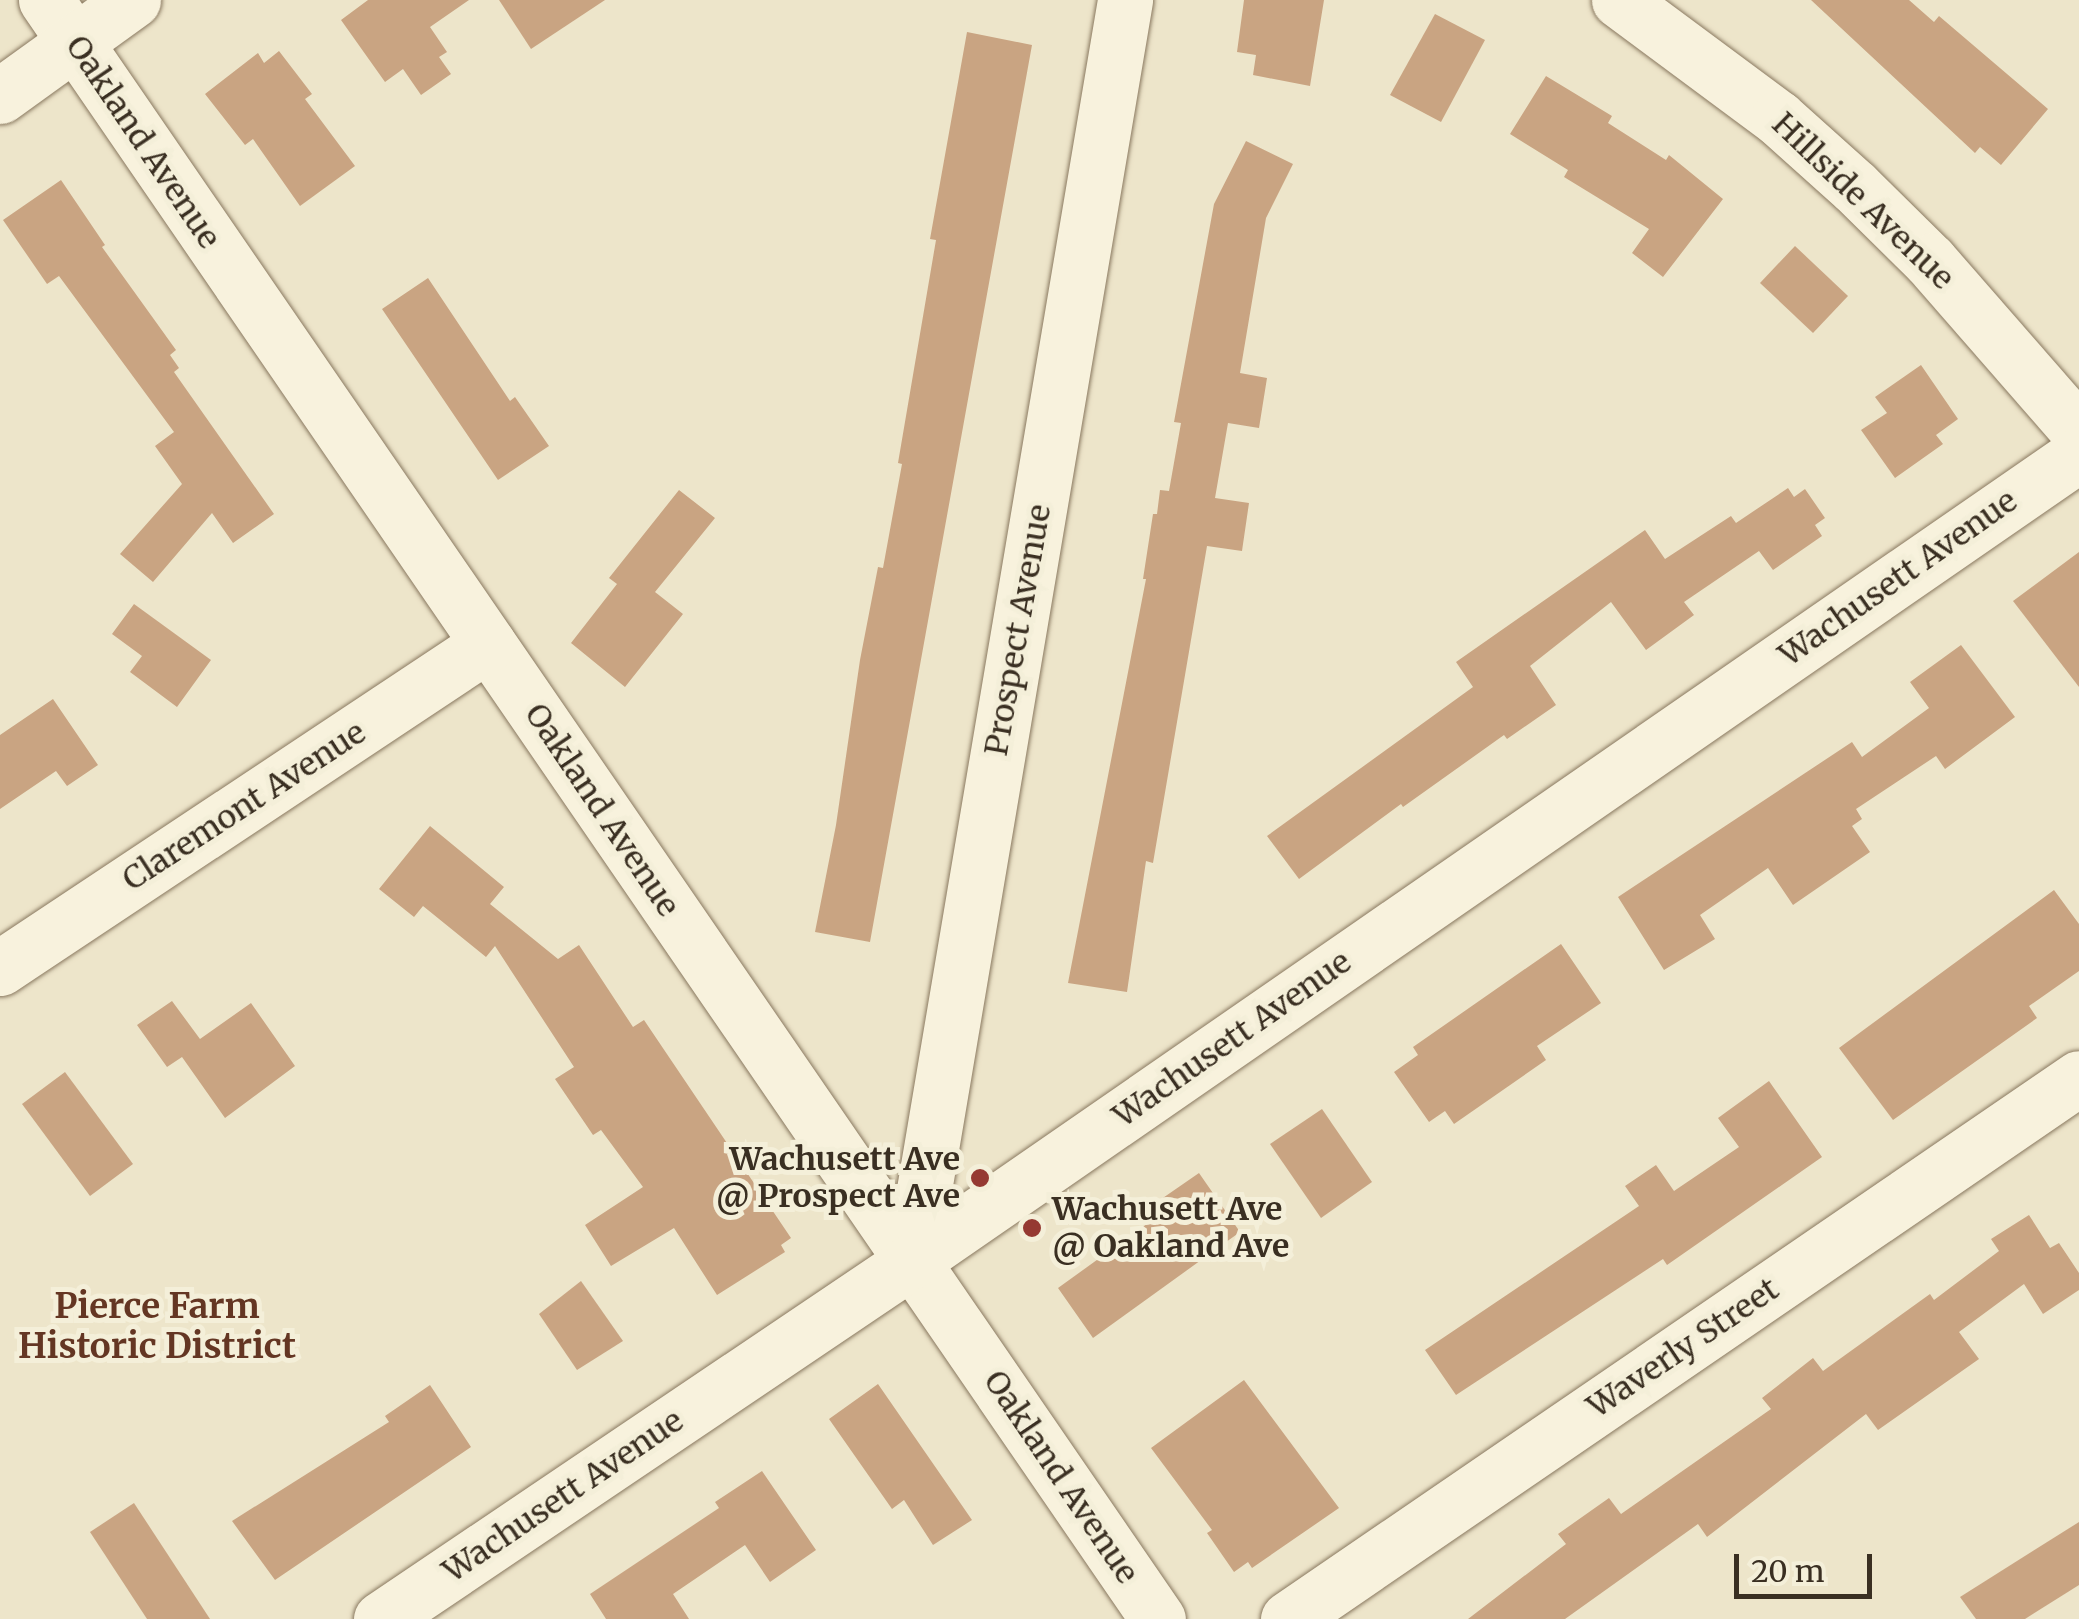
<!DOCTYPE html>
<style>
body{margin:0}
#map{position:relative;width:2079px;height:1619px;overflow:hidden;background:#ede5ca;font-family:Merriweather,serif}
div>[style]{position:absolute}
.building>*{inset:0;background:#c9a482}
.roads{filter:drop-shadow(0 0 2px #89785f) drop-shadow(0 0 2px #89785f)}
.minor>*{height:55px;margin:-27.5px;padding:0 27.5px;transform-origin:27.5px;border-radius:27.5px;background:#f8f2dd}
.dots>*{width:28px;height:28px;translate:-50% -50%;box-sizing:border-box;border:5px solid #f4efd9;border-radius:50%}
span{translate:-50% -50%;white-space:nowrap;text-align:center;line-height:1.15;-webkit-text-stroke:10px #f4efd9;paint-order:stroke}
.street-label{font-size:32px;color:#3a2f22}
.poi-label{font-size:32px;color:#3a2f22;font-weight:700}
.right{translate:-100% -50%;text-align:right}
.left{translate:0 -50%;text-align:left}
.neighbourhood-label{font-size:35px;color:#643623;font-weight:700}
.scale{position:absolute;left:1734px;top:1554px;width:138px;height:45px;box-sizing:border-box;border:5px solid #3a2f22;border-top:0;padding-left:12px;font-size:30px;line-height:35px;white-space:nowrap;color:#3a2f22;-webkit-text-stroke:8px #f4efd9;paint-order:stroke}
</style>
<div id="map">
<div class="building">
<div style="clip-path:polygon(368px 0,469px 0,430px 27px,447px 52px,439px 57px,451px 74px,421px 95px,403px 69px,385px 82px,341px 20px)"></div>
<div style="clip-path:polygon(499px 0,605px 0,531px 49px)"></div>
<div style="clip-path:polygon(1244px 0,1324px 0,1310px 86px,1253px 75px,1256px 55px,1237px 52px)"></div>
<div style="clip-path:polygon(1811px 0,1909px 0,1934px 22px,1939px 16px,2048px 109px,2001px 165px,1980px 147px,1975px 153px)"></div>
<div style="clip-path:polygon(1435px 14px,1485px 40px,1441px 122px,1390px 95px)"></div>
<div style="clip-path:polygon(967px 32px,1032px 45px,870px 942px,815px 932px,836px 825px,860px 660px,878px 567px,883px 568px,902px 464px,898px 463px,936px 240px,930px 239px)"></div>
<div style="clip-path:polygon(279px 51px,312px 94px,305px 99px,355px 166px,300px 206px,253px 139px,245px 145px,205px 94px,258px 53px,264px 63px)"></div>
<div style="clip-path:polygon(1546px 76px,1612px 116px,1608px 123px,1666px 160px,1669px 155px,1723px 199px,1663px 277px,1632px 253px,1649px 229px,1564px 177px,1568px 170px,1510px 134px)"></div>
<div style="clip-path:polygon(1246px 141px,1293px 164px,1266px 218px,1240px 373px,1267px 378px,1259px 428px,1228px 423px,1215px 498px,1249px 503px,1242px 551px,1207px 546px,1153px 863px,1146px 861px,1127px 992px,1068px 983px,1146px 579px,1143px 579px,1153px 514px,1157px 514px,1160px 490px,1169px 491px,1181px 423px,1174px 422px,1214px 204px)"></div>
<div style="clip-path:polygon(61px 180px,105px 245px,102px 247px,176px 350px,170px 355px,179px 368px,174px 372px,274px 514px,233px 543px,212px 513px,153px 582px,120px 554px,182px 484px,155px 446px,174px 432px,59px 276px,47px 284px,3px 220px)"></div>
<div style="clip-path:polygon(1795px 246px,1848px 296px,1813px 333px,1760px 283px)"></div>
<div style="clip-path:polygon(428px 278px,510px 401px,515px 397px,549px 446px,498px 480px,382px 309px)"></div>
<div style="clip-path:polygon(1921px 365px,1958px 419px,1936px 435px,1943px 444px,1895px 478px,1861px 430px,1887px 413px,1875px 397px)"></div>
<div style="clip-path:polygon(1788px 488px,1794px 497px,1805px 489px,1825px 518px,1815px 525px,1822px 536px,1773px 570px,1759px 551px,1684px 602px,1694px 615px,1646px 650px,1611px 602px,1530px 666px,1556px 705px,1507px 739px,1504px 735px,1403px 807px,1401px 804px,1299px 879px,1267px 836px,1473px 687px,1456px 662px,1645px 530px,1665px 559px,1731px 516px,1736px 523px)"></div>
<div style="clip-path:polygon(679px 490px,715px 518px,655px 592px,683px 614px,625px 687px,571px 643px,617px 584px,609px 578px)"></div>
<div style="clip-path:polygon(2079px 552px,2079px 687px,2013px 601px)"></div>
<div style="clip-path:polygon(134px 604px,211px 660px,177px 707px,130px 672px,142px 656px,112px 634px)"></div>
<div style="clip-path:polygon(1961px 645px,2015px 717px,1945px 769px,1936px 756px,1856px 809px,1862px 819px,1852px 826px,1870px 852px,1793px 905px,1768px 868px,1700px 915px,1715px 939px,1664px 970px,1618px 897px,1852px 742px,1862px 757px,1929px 708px,1910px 682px)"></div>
<div style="clip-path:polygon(53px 699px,98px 765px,67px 786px,56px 771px,0 809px,0 735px)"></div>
<div style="clip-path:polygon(430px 826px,504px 887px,490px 904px,558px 959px,579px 945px,633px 1027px,644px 1020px,791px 1238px,781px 1245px,785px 1252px,717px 1295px,674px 1228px,611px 1266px,585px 1225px,643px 1187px,601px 1130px,593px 1135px,555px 1079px,574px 1067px,495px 946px,486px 957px,423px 906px,414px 917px,379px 889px)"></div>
<div style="clip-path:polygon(2054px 890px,2079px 924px,2079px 971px,2029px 1006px,2037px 1018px,1893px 1120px,1839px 1048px)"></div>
<div style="clip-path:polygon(1561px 944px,1601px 1003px,1537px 1046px,1546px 1060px,1454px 1124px,1445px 1111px,1429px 1122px,1394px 1072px,1418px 1055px,1413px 1047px)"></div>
<div style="clip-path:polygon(172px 1001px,200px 1039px,251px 1003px,295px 1066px,225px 1118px,182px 1057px,167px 1067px,137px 1025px)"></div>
<div style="clip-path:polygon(65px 1072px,133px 1164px,90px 1196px,22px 1104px)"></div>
<div style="clip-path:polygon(1769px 1081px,1822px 1157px,1667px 1265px,1663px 1259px,1456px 1395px,1425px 1350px,1639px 1206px,1625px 1186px,1656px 1165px,1674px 1191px,1739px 1147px,1718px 1118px)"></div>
<div style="clip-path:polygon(1322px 1109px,1372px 1182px,1321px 1218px,1270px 1144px)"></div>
<div style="clip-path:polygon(1199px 1173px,1240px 1232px,1093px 1338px,1058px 1288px,1151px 1221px,1144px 1211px)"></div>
<div style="clip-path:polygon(2029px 1215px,2050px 1248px,2059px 1243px,2079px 1273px,2079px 1290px,2043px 1314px,2024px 1284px,1959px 1332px,1979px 1359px,1878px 1430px,1866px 1414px,1707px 1537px,1698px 1524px,1565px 1619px,1468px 1619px,1566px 1544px,1558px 1534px,1609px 1498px,1621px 1514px,1771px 1409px,1762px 1398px,1813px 1358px,1823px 1371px,1930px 1294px,1934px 1300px,1999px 1251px,1991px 1239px)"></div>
<div style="clip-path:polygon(581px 1281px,623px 1341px,577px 1370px,539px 1314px)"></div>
<div style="clip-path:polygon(1244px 1380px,1339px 1508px,1252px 1568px,1248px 1562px,1234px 1572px,1207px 1533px,1212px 1530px,1151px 1448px)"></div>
<div style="clip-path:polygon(878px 1384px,972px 1520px,933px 1545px,904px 1500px,892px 1509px,829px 1419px)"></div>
<div style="clip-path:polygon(430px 1385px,471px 1447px,275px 1580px,232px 1521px,389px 1422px,385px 1416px)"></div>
<div style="clip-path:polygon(762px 1471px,816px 1550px,770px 1582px,745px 1545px,673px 1594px,689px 1619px,606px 1619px,590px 1594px,719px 1508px,715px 1502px)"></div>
<div style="clip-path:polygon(134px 1503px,210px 1619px,147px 1619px,90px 1532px)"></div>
<div style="clip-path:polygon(2079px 1522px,2079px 1585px,2025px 1619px,1976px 1619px,1960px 1597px)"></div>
</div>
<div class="roads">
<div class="minor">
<div style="left:46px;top:0;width:1964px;rotate:55.52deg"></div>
<div style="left:1619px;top:0;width:198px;rotate:36.6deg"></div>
<div style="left:1778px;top:118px;width:103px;rotate:41.9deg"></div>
<div style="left:1855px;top:187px;width:105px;rotate:44.6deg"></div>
<div style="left:1930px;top:261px;width:227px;rotate:48.9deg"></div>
<div style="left:0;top:96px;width:164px;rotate:-35.8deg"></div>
<div style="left:0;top:968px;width:586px;rotate:-33.58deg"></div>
<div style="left:912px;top:1261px;width:1279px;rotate:-80.41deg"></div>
<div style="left:381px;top:1619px;width:640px;rotate:-33.99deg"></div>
<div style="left:912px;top:1261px;width:1419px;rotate:-34.66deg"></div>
<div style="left:1288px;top:1619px;width:958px;rotate:-34.37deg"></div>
</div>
</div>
<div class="dots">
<div style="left:980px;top:1178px;background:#953932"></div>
<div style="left:1032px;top:1228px;background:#953932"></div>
</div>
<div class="street-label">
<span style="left:143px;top:142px;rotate:56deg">Oakland Avenue</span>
<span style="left:1863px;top:201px;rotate:44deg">Hillside Avenue</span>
<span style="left:1898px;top:578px;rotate:-35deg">Wachusett Avenue</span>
<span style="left:1018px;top:630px;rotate:-80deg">Prospect Avenue</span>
<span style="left:244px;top:806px;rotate:-33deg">Claremont Avenue</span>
<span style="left:602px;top:810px;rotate:56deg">Oakland Avenue</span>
<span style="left:1232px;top:1039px;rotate:-35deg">Wachusett Avenue</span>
<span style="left:1683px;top:1348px;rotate:-34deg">Waverly Street</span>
<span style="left:1061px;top:1477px;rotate:56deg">Oakland Avenue</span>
<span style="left:563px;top:1496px;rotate:-34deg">Wachusett Avenue</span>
</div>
<div class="poi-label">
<span class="right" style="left:960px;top:1178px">Wachusett Ave<br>@ Prospect Ave</span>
<span class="left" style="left:1052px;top:1228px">Wachusett Ave<br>@ Oakland Ave</span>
</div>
<div class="neighbourhood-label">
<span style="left:157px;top:1326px">Pierce Farm<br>Historic District</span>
</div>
<div class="scale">20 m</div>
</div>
